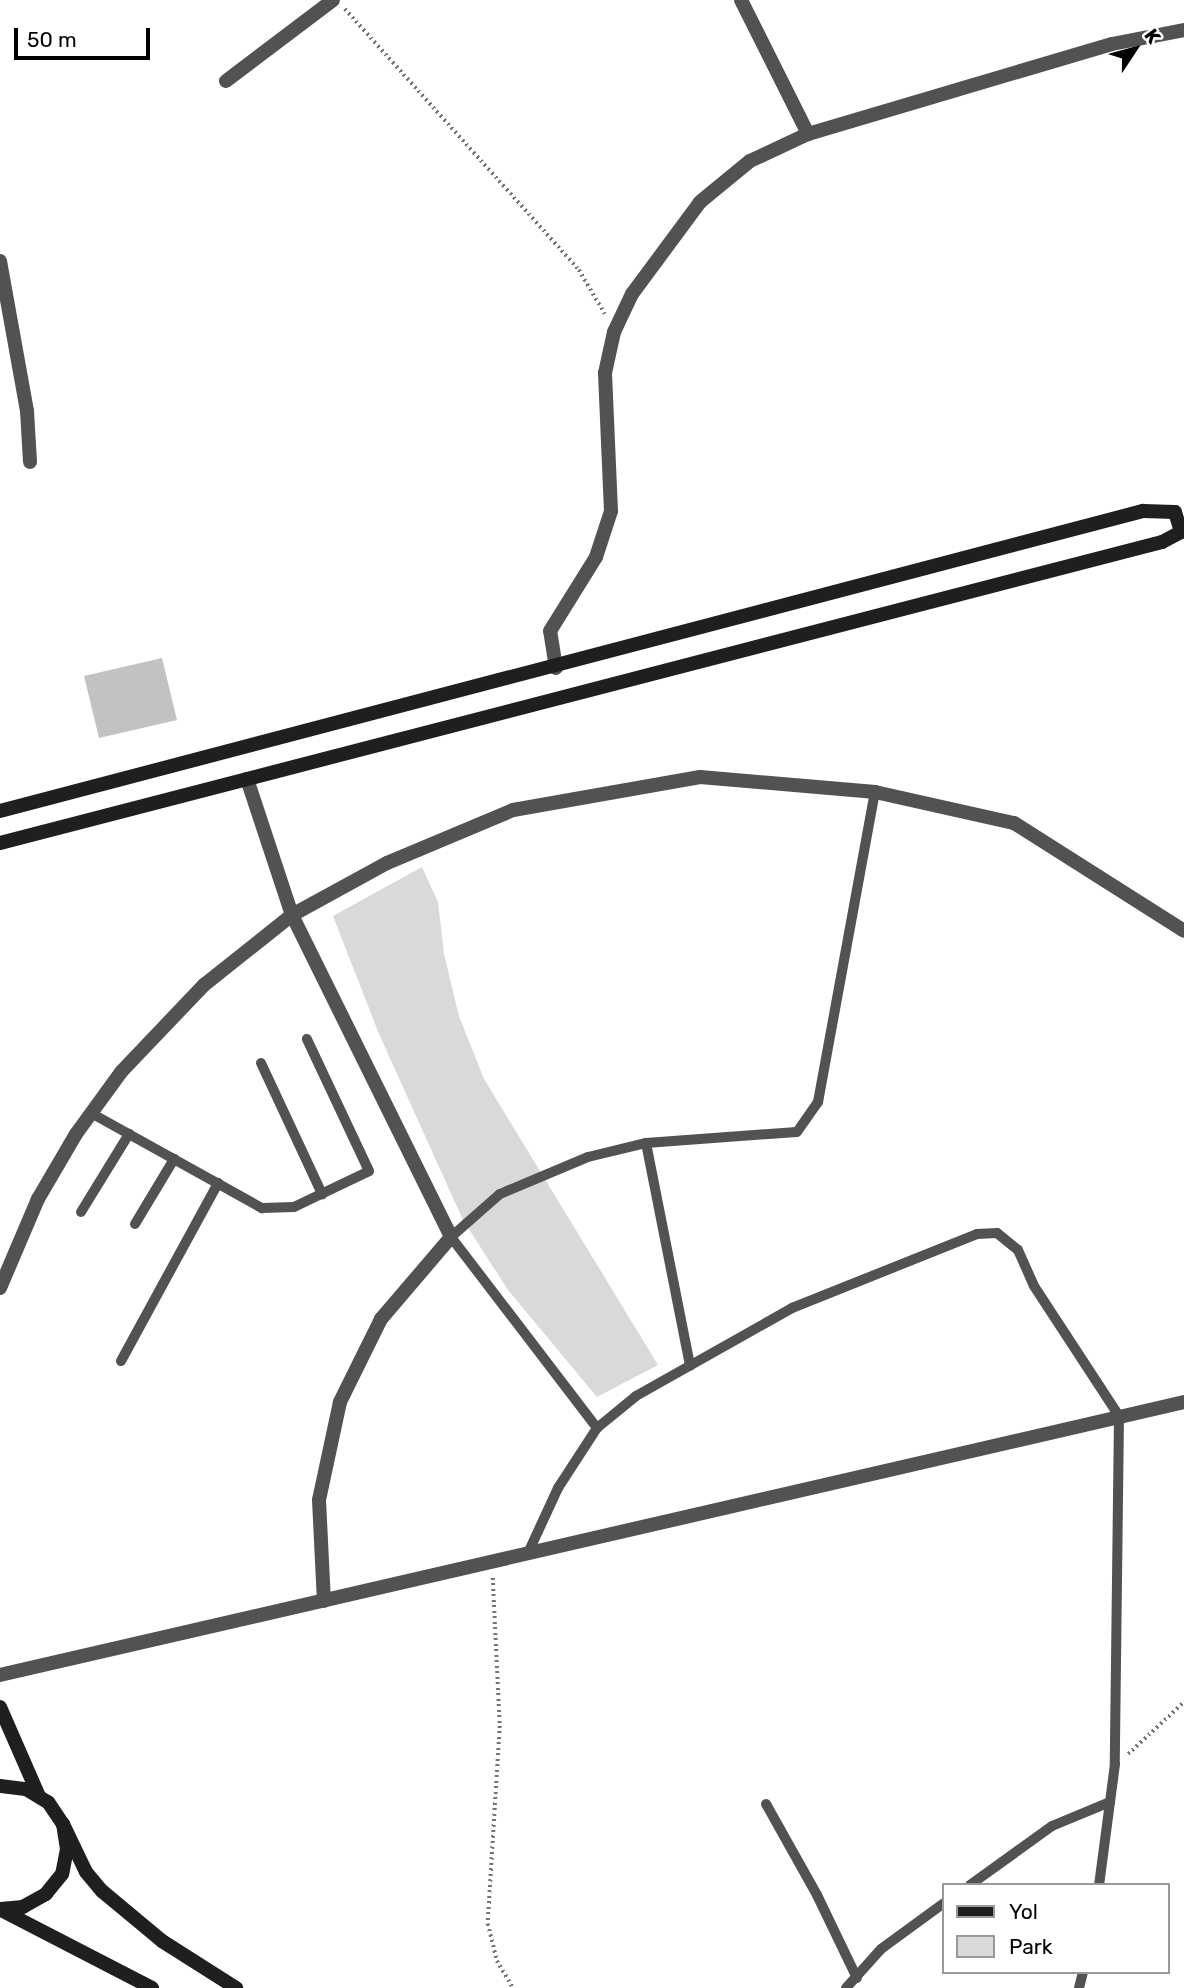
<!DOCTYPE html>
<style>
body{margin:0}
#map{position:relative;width:1184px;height:1988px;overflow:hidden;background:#fff;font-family:Rubik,sans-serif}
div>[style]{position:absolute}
.green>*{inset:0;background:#d9d9d9}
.building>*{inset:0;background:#c2c2c2}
.path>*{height:3.5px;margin-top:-1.75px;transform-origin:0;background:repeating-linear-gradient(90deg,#747474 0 2px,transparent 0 5.5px)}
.lane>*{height:10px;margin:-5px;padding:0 5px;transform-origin:5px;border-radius:5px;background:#525252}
.street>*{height:14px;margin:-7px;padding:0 7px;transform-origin:7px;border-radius:7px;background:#525252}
.secondary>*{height:14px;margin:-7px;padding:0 7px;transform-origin:7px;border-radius:7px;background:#1f1f1f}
span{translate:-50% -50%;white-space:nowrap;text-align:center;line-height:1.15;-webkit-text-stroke:7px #fff;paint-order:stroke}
.legend{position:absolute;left:942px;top:1883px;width:228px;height:91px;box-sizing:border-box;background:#fff;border:2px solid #999;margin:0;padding:9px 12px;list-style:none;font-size:21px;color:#000}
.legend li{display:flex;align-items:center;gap:14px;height:35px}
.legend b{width:35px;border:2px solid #999}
.north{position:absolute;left:1100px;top:14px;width:70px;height:70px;-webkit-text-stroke:5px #fff;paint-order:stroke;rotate:54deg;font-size:19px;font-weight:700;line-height:28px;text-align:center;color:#000}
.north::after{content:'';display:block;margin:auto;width:24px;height:32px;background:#000;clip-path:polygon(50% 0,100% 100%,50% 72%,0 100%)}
.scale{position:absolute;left:14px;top:28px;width:136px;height:32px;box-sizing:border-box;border:4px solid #000;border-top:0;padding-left:9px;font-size:21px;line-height:24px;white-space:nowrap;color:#000;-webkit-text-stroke:5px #fff;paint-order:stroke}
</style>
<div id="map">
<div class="green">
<div style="clip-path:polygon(422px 867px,438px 902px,444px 954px,459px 1016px,484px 1079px,658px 1365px,597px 1397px,508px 1290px,463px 1220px,379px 1034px,333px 916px)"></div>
</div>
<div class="building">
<div style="clip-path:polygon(162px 658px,177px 720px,99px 738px,84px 676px)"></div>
</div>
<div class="path">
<div style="left:345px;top:9px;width:351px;rotate:48.1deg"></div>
<div style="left:579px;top:270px;width:51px;rotate:59.4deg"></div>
<div style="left:493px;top:1578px;width:148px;rotate:87.3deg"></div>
<div style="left:500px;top:1726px;width:198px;rotate:93.5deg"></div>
<div style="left:488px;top:1924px;width:38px;rotate:76deg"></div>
<div style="left:497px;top:1961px;width:31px;rotate:59deg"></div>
<div style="left:1128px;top:1754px;width:76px;rotate:-42.9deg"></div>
</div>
<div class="lane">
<div style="left:261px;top:1063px;width:145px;rotate:65deg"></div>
<div style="left:91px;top:1113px;width:196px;rotate:29.1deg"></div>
<div style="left:262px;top:1208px;width:32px;rotate:-2deg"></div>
<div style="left:294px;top:1207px;width:83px;rotate:-25.6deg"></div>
<div style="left:369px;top:1171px;width:146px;rotate:-115.2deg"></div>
<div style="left:646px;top:1143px;width:227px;rotate:78.8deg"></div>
<div style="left:81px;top:1212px;width:92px;rotate:-58.4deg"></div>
<div style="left:135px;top:1224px;width:76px;rotate:-59deg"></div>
<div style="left:121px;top:1361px;width:203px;rotate:-61.4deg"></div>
<div style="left:597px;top:1428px;width:240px;rotate:-127.4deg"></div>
<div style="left:451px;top:1237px;width:65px;rotate:-41.3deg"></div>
<div style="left:500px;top:1194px;width:95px;rotate:-22.8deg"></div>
<div style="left:588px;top:1157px;width:60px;rotate:-13.6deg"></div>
<div style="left:646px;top:1143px;width:151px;rotate:-4.2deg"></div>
<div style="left:797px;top:1132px;width:37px;rotate:-55deg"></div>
<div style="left:818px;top:1102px;width:315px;rotate:-79.6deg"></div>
<div style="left:528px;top:1553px;width:72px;rotate:-65.2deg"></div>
<div style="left:558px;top:1488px;width:72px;rotate:-57deg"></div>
<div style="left:597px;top:1428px;width:50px;rotate:-39.4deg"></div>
<div style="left:636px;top:1396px;width:179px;rotate:-29.4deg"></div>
<div style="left:792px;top:1308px;width:199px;rotate:-21.8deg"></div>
<div style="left:977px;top:1234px;width:20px;rotate:-3deg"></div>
<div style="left:997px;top:1233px;width:27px;rotate:39deg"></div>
<div style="left:1018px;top:1250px;width:39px;rotate:66deg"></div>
<div style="left:1034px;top:1286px;width:155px;rotate:56.8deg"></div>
<div style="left:1119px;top:1416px;width:348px;rotate:90.7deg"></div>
<div style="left:1115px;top:1764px;width:122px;rotate:97.5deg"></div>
<div style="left:766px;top:1804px;width:104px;rotate:60.7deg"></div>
<div style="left:817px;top:1895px;width:92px;rotate:64.3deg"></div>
<div style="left:970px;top:1885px;width:101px;rotate:-35.7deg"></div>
<div style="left:1052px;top:1826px;width:63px;rotate:-22.5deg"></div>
<div style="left:846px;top:1988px;width:52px;rotate:-48.1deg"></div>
<div style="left:881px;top:1949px;width:78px;rotate:-36.1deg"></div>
<div style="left:1079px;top:1988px;width:16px;rotate:-76deg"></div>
</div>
<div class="street">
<div style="left:741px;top:0;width:150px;rotate:63.4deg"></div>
<div style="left:226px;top:81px;width:134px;rotate:-37.1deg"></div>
<div style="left:0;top:261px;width:152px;rotate:79.8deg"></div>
<div style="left:27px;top:411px;width:51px;rotate:86.6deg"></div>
<div style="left:556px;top:668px;width:37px;rotate:-99deg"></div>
<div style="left:550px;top:631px;width:87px;rotate:-58.1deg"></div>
<div style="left:596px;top:557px;width:48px;rotate:-71.9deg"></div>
<div style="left:611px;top:511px;width:138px;rotate:-92.5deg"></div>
<div style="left:605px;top:373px;width:42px;rotate:-77.6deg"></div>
<div style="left:614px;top:332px;width:42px;rotate:-64.7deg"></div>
<div style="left:632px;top:294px;width:114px;rotate:-53.5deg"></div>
<div style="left:700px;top:202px;width:65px;rotate:-39.4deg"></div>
<div style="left:750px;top:161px;width:64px;rotate:-25deg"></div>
<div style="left:808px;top:134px;width:317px;rotate:-16.5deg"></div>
<div style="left:1112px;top:44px;width:73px;rotate:-11deg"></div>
<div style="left:247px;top:779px;width:143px;rotate:71.7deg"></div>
<div style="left:292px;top:915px;width:359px;rotate:63.7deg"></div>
<div style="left:451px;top:1237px;width:108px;rotate:130.5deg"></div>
<div style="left:381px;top:1319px;width:93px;rotate:116.3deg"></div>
<div style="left:340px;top:1402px;width:100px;rotate:102.1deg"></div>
<div style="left:319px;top:1500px;width:101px;rotate:87.2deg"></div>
<div style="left:0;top:1288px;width:97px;rotate:-66.9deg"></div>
<div style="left:38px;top:1199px;width:75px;rotate:-59.7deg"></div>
<div style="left:76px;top:1134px;width:78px;rotate:-53.9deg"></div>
<div style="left:122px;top:1071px;width:119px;rotate:-46.4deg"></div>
<div style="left:204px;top:985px;width:112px;rotate:-38.5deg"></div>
<div style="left:292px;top:915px;width:108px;rotate:-28.7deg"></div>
<div style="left:387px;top:863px;width:137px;rotate:-22.8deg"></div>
<div style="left:513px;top:810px;width:190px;rotate:-10deg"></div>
<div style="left:700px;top:777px;width:176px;rotate:4.9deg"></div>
<div style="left:875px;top:792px;width:142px;rotate:12.6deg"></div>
<div style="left:1014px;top:823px;width:201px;rotate:32.4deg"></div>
<div style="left:0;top:1675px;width:1215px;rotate:-12.98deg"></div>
</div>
<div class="secondary">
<div style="left:0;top:811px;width:1182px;rotate:-14.71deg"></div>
<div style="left:1143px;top:511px;width:32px;rotate:2deg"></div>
<div style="left:1175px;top:512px;width:21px;rotate:73deg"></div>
<div style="left:1181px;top:532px;width:21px;rotate:152deg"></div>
<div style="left:1162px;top:542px;width:1200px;rotate:165.48deg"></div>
<div style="left:0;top:1707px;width:95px;rotate:66.4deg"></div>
<div style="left:0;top:1786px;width:26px;rotate:7deg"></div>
<div style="left:26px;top:1789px;width:26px;rotate:31deg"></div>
<div style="left:48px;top:1802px;width:27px;rotate:56deg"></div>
<div style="left:63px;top:1824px;width:25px;rotate:81deg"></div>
<div style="left:67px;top:1849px;width:25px;rotate:101deg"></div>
<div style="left:62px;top:1874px;width:26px;rotate:129deg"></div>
<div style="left:46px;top:1894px;width:26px;rotate:151deg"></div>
<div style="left:23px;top:1907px;width:23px;rotate:175deg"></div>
<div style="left:63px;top:1824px;width:53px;rotate:64.4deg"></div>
<div style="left:86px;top:1872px;width:25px;rotate:50deg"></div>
<div style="left:102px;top:1891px;width:78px;rotate:39.8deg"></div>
<div style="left:162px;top:1941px;width:88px;rotate:32.4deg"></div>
<div style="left:1px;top:1910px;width:170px;rotate:27.3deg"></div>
</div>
<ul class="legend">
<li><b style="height:9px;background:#1f1f1f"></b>Yol</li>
<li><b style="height:19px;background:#d9d9d9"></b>Park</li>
</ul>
<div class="north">K</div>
<div class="scale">50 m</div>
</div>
